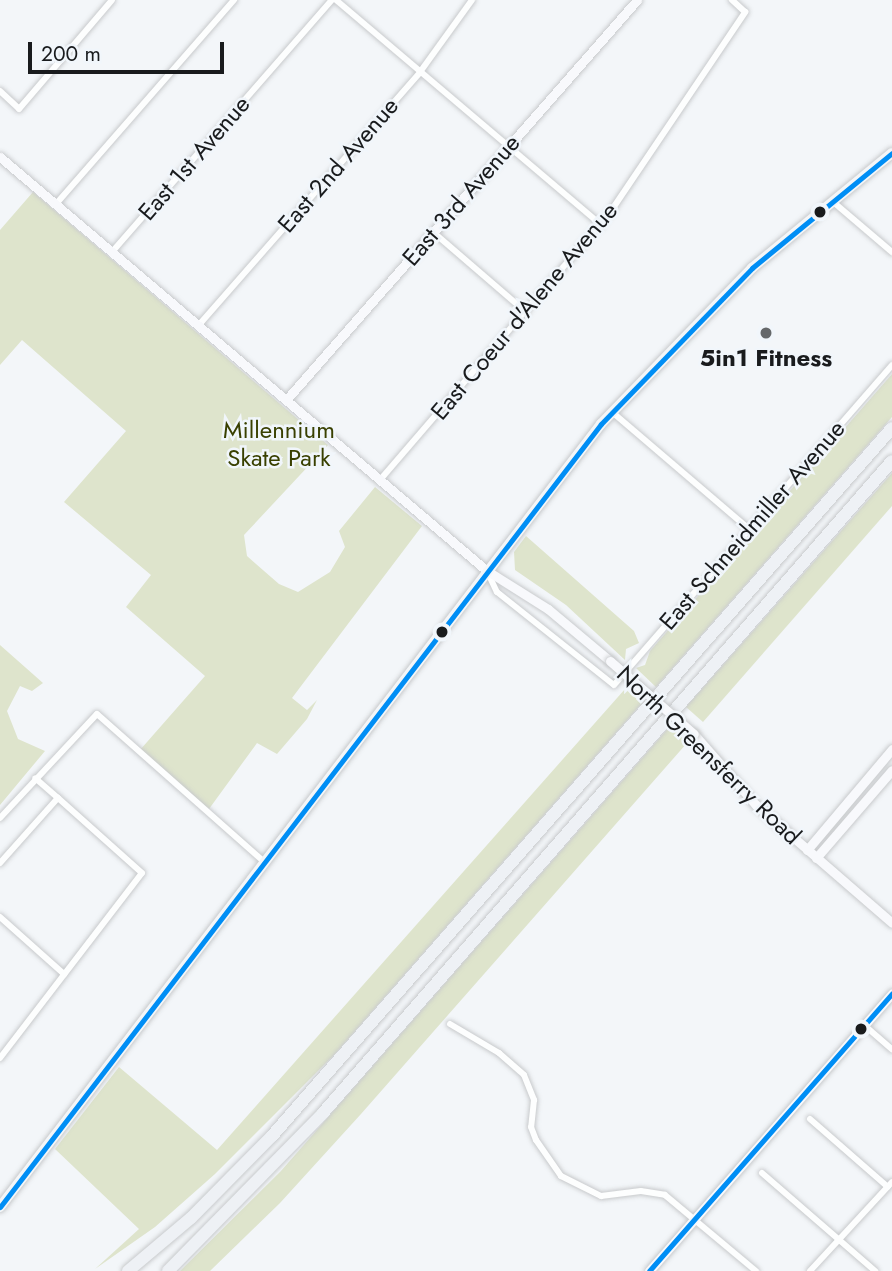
<!DOCTYPE html>
<style>
body{margin:0}
#map{position:relative;width:892px;height:1271px;overflow:hidden;background:#f3f6f9;font-family:Jost,sans-serif}
div>[style]{position:absolute}
.green>*{inset:0;background:#dee4cc}
.roads{filter:drop-shadow(0 0 2px #c8cacc) drop-shadow(0 0 2px #c8cacc)}
.street>*{height:6px;margin:-3px;padding:0 3px;transform-origin:3px;border-radius:3px;background:#fdfefe}
.secondary>*{height:9px;margin:-4.5px;padding:0 4.5px;transform-origin:4.5px;border-radius:4.5px;background:#f8f9fc}
.primary>*{height:10px;margin:-5px;padding:0 5px;transform-origin:5px;border-radius:5px;background:#f4f6f8}
.highway>*{height:12px;margin:-6px;padding:0 6px;transform-origin:6px;border-radius:6px;background:#eef1f5}
.bridges{filter:drop-shadow(0 0 2px #c8cacc) drop-shadow(0 0 2px #c8cacc)}
.secondary-bridge>*{height:9px;margin:-4.5px;padding:0 4.5px;transform-origin:4.5px;border-radius:4.5px;background:#f8f9fc}
.bus-1>*{height:5px;margin:-2.5px;padding:0 2.5px;transform-origin:2.5px;border-radius:2.5px;background:#008ef5}
.dots>*{width:19px;height:19px;translate:-50% -50%;box-sizing:border-box;border:4px solid #f1f6fb;border-radius:50%}
span{translate:-50% -50%;white-space:nowrap;text-align:center;line-height:1.15;-webkit-text-stroke:5px #f1f6fb;paint-order:stroke}
.street-label{font-size:24px;color:#191b1d}
.poi-label{font-size:24px;color:#191b1d;font-weight:700}
.park-label{font-size:24px;color:#394001}
.scale{position:absolute;left:28px;top:42px;width:196px;height:32px;box-sizing:border-box;border:4px solid #191b1d;border-top:0;padding-left:9px;font-size:21px;line-height:24px;white-space:nowrap;color:#191b1d;-webkit-text-stroke:5px #f1f6fb;paint-order:stroke}
</style>
<div id="map">
<div class="green">
<div style="clip-path:polygon(33px 192px,328px 445px,244px 535px,247px 556px,279px 584px,298px 592px,330px 572px,345px 547px,339px 531px,375px 487px,422px 526px,292px 698px,307px 710px,317px 700px,307px 719px,277px 754px,257px 743px,209px 809px,140px 750px,205px 676px,126px 607px,151px 575px,64px 502px,126px 431px,22px 340px,0 365px,0 230px)"></div>
<div style="clip-path:polygon(892px 374px,892px 417px,656px 687px,636px 668px,645px 665px,650px 651px)"></div>
<div style="clip-path:polygon(892px 473px,892px 506px,703px 722px,686px 707px)"></div>
<div style="clip-path:polygon(526px 536px,634px 631px,639px 643px,626px 649px,625px 660px,566px 605px,515px 570px,514px 552px)"></div>
<div style="clip-path:polygon(0 645px,43px 683px,32px 691px,20px 686px,7px 711px,18px 739px,45px 751px,0 805px)"></div>
<div style="clip-path:polygon(625px 689px,642px 703px,334px 1055px,215px 1174px,155px 1227px,95px 1269px,139px 1229px,55px 1149px,119px 1067px,217px 1150px)"></div>
<div style="clip-path:polygon(671px 725px,687px 743px,361px 1114px,280px 1203px,210px 1271px,180px 1271px,281px 1171px)"></div>
</div>
<div class="roads">
<div class="street">
<div style="left:336px;top:0;width:348px;rotate:40.3deg"></div>
<div style="left:0;top:91px;width:26px;rotate:43deg"></div>
<div style="left:19px;top:109px;width:143px;rotate:-49.5deg"></div>
<div style="left:832px;top:201px;width:79px;rotate:40.4deg"></div>
<div style="left:56px;top:204px;width:271px;rotate:-48.9deg"></div>
<div style="left:433px;top:232px;width:123px;rotate:40.7deg"></div>
<div style="left:112px;top:252px;width:335px;rotate:-48.9deg"></div>
<div style="left:198px;top:326px;width:337px;rotate:-48.8deg"></div>
<div style="left:420px;top:72px;width:89px;rotate:-54.2deg"></div>
<div style="left:612px;top:412px;width:180px;rotate:40.5deg"></div>
<div style="left:380px;top:480px;width:351px;rotate:-49.3deg"></div>
<div style="left:609px;top:214px;width:244px;rotate:-56deg"></div>
<div style="left:745px;top:12px;width:18px;rotate:-137deg"></div>
<div style="left:487px;top:571px;width:23px;rotate:65deg"></div>
<div style="left:497px;top:592px;width:149px;rotate:38.5deg"></div>
<div style="left:614px;top:685px;width:424px;rotate:-49deg"></div>
<div style="left:0;top:818px;width:142px;rotate:-47deg"></div>
<div style="left:97px;top:714px;width:223px;rotate:41.5deg"></div>
<div style="left:0;top:863px;width:87px;rotate:-48.3deg"></div>
<div style="left:58px;top:798px;width:30px;rotate:-139deg"></div>
<div style="left:0;top:917px;width:86px;rotate:41.7deg"></div>
<div style="left:450px;top:1024px;width:57px;rotate:30.6deg"></div>
<div style="left:499px;top:1053px;width:33px;rotate:41deg"></div>
<div style="left:524px;top:1075px;width:27px;rotate:68deg"></div>
<div style="left:534px;top:1100px;width:27px;rotate:96deg"></div>
<div style="left:531px;top:1127px;width:14px;rotate:69deg"></div>
<div style="left:536px;top:1140px;width:44px;rotate:55.2deg"></div>
<div style="left:561px;top:1176px;width:45px;rotate:26.6deg"></div>
<div style="left:601px;top:1196px;width:40px;rotate:-7.1deg"></div>
<div style="left:641px;top:1191px;width:24px;rotate:9deg"></div>
<div style="left:665px;top:1195px;width:119px;rotate:39.9deg"></div>
<div style="left:864px;top:1025px;width:37px;rotate:41deg"></div>
<div style="left:0;top:1058px;width:233px;rotate:-52.5deg"></div>
<div style="left:142px;top:873px;width:113px;rotate:-138.2deg"></div>
<div style="left:810px;top:1119px;width:103px;rotate:41.1deg"></div>
<div style="left:762px;top:1173px;width:150px;rotate:40.9deg"></div>
<div style="left:810px;top:1271px;width:121px;rotate:-47.3deg"></div>
</div>
<div class="secondary">
<div style="left:0;top:157px;width:638px;rotate:40.36deg"></div>
<div style="left:486px;top:570px;width:73px;rotate:32.2deg"></div>
<div style="left:548px;top:609px;width:81px;rotate:40deg"></div>
<div style="left:286px;top:400px;width:532px;rotate:-48.73deg"></div>
<div style="left:694px;top:734px;width:94px;rotate:48.9deg"></div>
<div style="left:756px;top:805px;width:180px;rotate:40.9deg"></div>
<div style="left:807px;top:850px;width:132px;rotate:-49.9deg"></div>
<div style="left:816px;top:858px;width:116px;rotate:-49.2deg"></div>
<div style="left:649px;top:1271px;width:369px;rotate:-48.8deg"></div>
</div>
<div class="primary">
<div style="left:0;top:1207px;width:987px;rotate:-52.49deg"></div>
<div style="left:601px;top:424px;width:217px;rotate:-45.9deg"></div>
<div style="left:752px;top:268px;width:181px;rotate:-39.4deg"></div>
</div>
<div class="highway">
<div style="left:128px;top:1271px;width:82px;rotate:-40.1deg"></div>
<div style="left:191px;top:1218px;width:115px;rotate:-45.4deg"></div>
<div style="left:272px;top:1136px;width:941px;rotate:-48.79deg"></div>
<div style="left:168px;top:1271px;width:221px;rotate:-45.5deg"></div>
<div style="left:323px;top:1113px;width:865px;rotate:-48.89deg"></div>
</div>
</div>
<div class="bridges">
<div class="secondary-bridge">
<div style="left:610px;top:661px;width:111px;rotate:41deg"></div>
</div>
</div>
<div class="bus-1">
<div style="left:0;top:1207px;width:987px;rotate:-52.49deg"></div>
<div style="left:601px;top:424px;width:217px;rotate:-45.9deg"></div>
<div style="left:752px;top:268px;width:181px;rotate:-39.4deg"></div>
<div style="left:649px;top:1271px;width:369px;rotate:-48.8deg"></div>
</div>
<div class="dots">
<div style="left:820px;top:212px;background:#191b1d"></div>
<div style="left:766px;top:333px;background:#65686a"></div>
<div style="left:442px;top:632px;background:#191b1d"></div>
<div style="left:861px;top:1029px;background:#191b1d"></div>
</div>
<div class="street-label">
<span style="left:194px;top:158px;rotate:-49deg">East 1st Avenue</span>
<span style="left:338px;top:165px;rotate:-49deg">East 2nd Avenue</span>
<span style="left:461px;top:200px;rotate:-49deg">East 3rd Avenue</span>
<span style="left:524px;top:311px;rotate:-50deg">East Coeur d'Alene Avenue</span>
<span style="left:752px;top:525px;rotate:-49deg">East Schneidmiller Avenue</span>
<span style="left:709px;top:755px;rotate:44deg">North Greensferry Road</span>
</div>
<div class="poi-label">
<span style="left:766px;top:358px">5in1 Fitness</span>
</div>
<div class="park-label">
<span style="left:279px;top:444px">Millennium<br>Skate Park</span>
</div>
<div class="scale">200 m</div>
</div>
